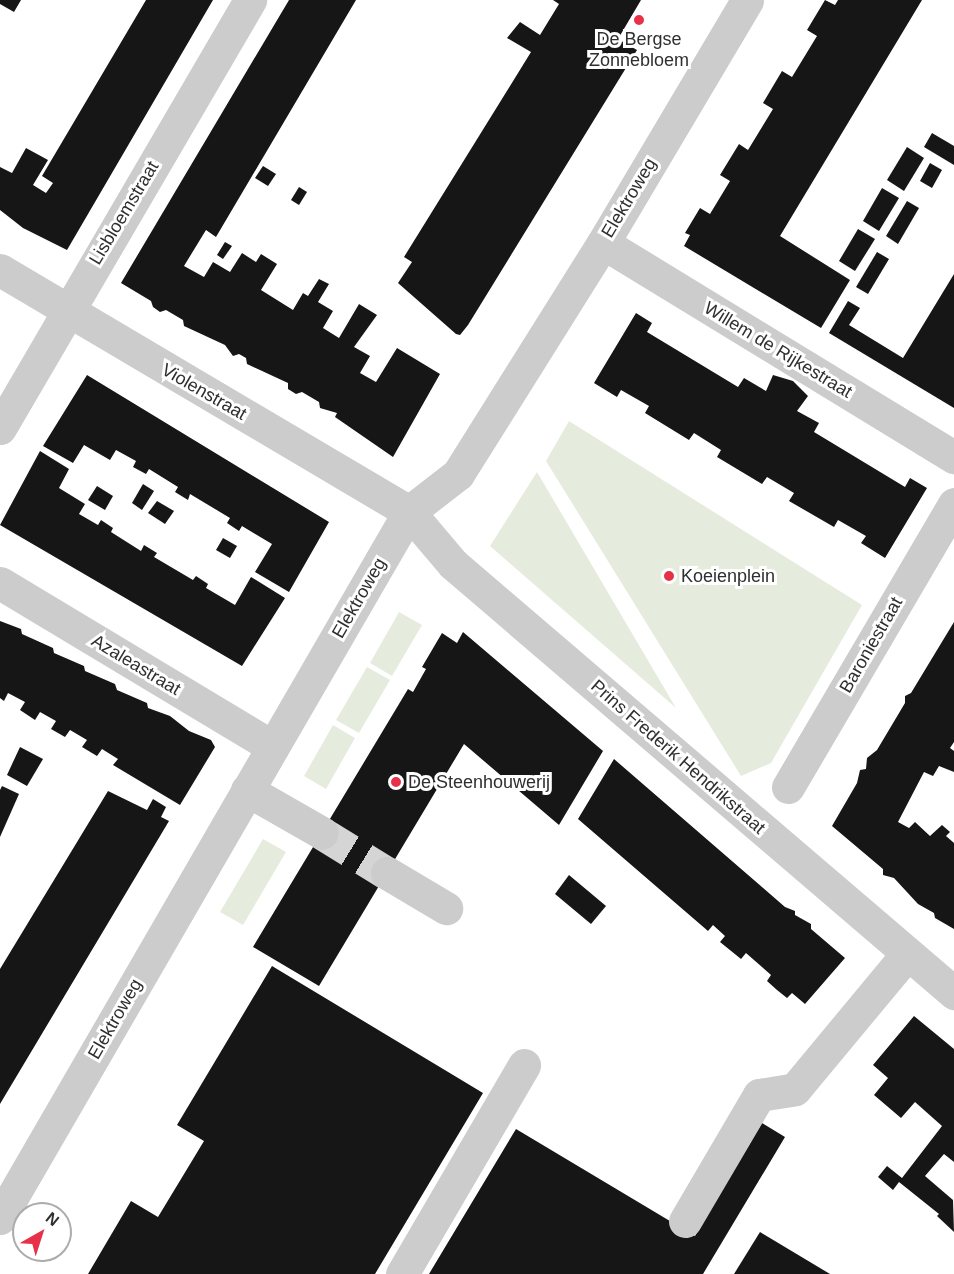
<!DOCTYPE html>
<style>
body{margin:0}
#map{position:relative;width:954px;height:1274px;overflow:hidden;background:#fff;font-family:Arial,sans-serif}
div>[style]{position:absolute}
.green>*{inset:0;background:#e6ecdd}
.building>*{inset:0;background:#161616}
.minor-tunnel>*{height:33px;margin-top:-16.5px;transform-origin:0;background:repeating-linear-gradient(90deg,#d5d5d5 0 33px,transparent 0 49px)}
.minor>*{height:33px;margin:-16.5px;padding:0 16.5px;transform-origin:16.5px;border-radius:16.5px;background:#ccc}
.dots>*{width:16px;height:16px;translate:-50% -50%;box-sizing:border-box;border:3px solid #fff;border-radius:50%}
span{translate:-50% -50%;white-space:nowrap;text-align:center;line-height:1.15;-webkit-text-stroke:6px #fff;paint-order:stroke}
.poi-label{font-size:18px;color:#2f2f2f}
.left{translate:0 -50%;text-align:left}
.street-label{font-size:18px;color:#2f2f2f}
.north{position:absolute;left:12px;top:1202px;width:60px;height:60px;box-sizing:border-box;background:#fff;border:2px solid #acacac;border-radius:50%;rotate:39deg;font-size:16px;font-weight:700;line-height:24px;text-align:center;color:#2f2f2f}
.north::after{content:'';display:block;margin:auto;width:21px;height:27px;background:#e73148;clip-path:polygon(50% 0,100% 100%,50% 72%,0 100%)}
</style>
<div id="map">
<div class="green">
<div style="clip-path:polygon(569px 421px,862px 605px,771px 763px,741px 776px,546px 461px)"></div>
<div style="clip-path:polygon(537px 472px,676px 708px,490px 546px)"></div>
<div style="clip-path:polygon(399px 612px,422px 625px,392px 676px,370px 663px)"></div>
<div style="clip-path:polygon(367px 667px,390px 680px,359px 733px,336px 720px)"></div>
<div style="clip-path:polygon(333px 725px,355px 738px,326px 789px,304px 776px)"></div>
<div style="clip-path:polygon(263px 839px,286px 852px,243px 925px,220px 912px)"></div>
</div>
<div class="building">
<div style="clip-path:polygon(0 0,21px 0,14px 12px,0 4px)"></div>
<div style="clip-path:polygon(146px 0,213px 0,67px 250px,23px 228px,0 210px,0 167px,12px 173px,26px 148px,48px 160px,33px 185px,46px 193px,53px 183px,42px 176px)"></div>
<div style="clip-path:polygon(289px 0,356px 0,216px 237px,206px 230px,184px 266px,204px 277px,213px 262px,230px 272px,242px 253px,256px 262px,261px 254px,277px 264px,261px 290px,293px 310px,303px 293px,308px 296px,319px 279px,329px 284px,318px 302px,333px 311px,323px 328px,339px 338px,359px 304px,377px 315px,354px 347px,370px 356px,360px 373px,376px 382px,397px 348px,440px 374px,393px 457px,335px 417px,337px 413px,320px 408px,319px 402px,302px 392px,296px 394px,288px 389px,288px 383px,247px 364px,246px 358px,239px 354px,233px 356px,225px 345px,184px 326px,183px 320px,166px 310px,160px 312px,153px 307px,151px 301px,121px 283px)"></div>
<div style="clip-path:polygon(553px 0,641px 0,618px 39px,637px 50px,468px 325px,460px 335px,456px 334px,398px 283px,412px 262px,404px 257px,531px 52px,507px 38px,520px 22px,540px 35px,559px 4px)"></div>
<div style="clip-path:polygon(825px 0,835px 5px,838px 0,922px 0,780px 236px,850px 280px,821px 328px,684px 246px,690px 235px,685px 233px,700px 208px,710px 214px,730px 181px,720px 175px,739px 144px,748px 150px,773px 109px,763px 103px,782px 71px,792px 77px,817px 36px,807px 30px)"></div>
<div style="clip-path:polygon(932px 133px,954px 146px,954px 165px,924px 147px)"></div>
<div style="clip-path:polygon(907px 147px,924px 158px,904px 191px,887px 180px)"></div>
<div style="clip-path:polygon(930px 163px,942px 170px,932px 188px,920px 181px)"></div>
<div style="clip-path:polygon(263px 166px,276px 174px,268px 186px,255px 178px)"></div>
<div style="clip-path:polygon(299px 187px,307px 192px,299px 205px,291px 200px)"></div>
<div style="clip-path:polygon(882px 188px,899px 198px,879px 231px,863px 221px)"></div>
<div style="clip-path:polygon(907px 201px,919px 208px,898px 244px,886px 236px)"></div>
<div style="clip-path:polygon(858px 229px,875px 239px,855px 271px,839px 261px)"></div>
<div style="clip-path:polygon(225px 242px,232px 246px,223px 259px,217px 255px)"></div>
<div style="clip-path:polygon(877px 252px,889px 259px,868px 294px,856px 287px)"></div>
<div style="clip-path:polygon(954px 274px,954px 408px,829px 333px,848px 301px,860px 308px,849px 325px,903px 358px)"></div>
<div style="clip-path:polygon(636px 313px,652px 323px,647px 332px,738px 387px,744px 378px,766px 391px,773px 375px,793px 381px,808px 396px,797px 411px,819px 423px,814px 432px,905px 487px,910px 478px,927px 488px,885px 558px,861px 543px,866px 536px,838px 520px,834px 527px,789px 501px,794px 493px,767px 477px,762px 484px,717px 457px,721px 450px,694px 433px,689px 440px,645px 413px,649px 406px,621px 390px,617px 397px,594px 383px)"></div>
<div style="clip-path:polygon(87px 375px,329px 522px,289px 592px,255px 572px,272px 544px,242px 526px,239px 531px,227px 523px,230px 518px,190px 494px,188px 500px,175px 492px,178px 487px,149px 469px,146px 474px,133px 467px,136px 461px,116px 450px,110px 460px,84px 445px,73px 463px,43px 446px)"></div>
<div style="clip-path:polygon(40px 451px,69px 469px,59px 488px,85px 504px,79px 514px,98px 525px,101px 520px,113px 528px,111px 532px,141px 551px,144px 545px,157px 553px,154px 557px,193px 580px,196px 576px,208px 584px,206px 588px,235px 605px,251px 577px,285px 598px,242px 666px,0 525px)"></div>
<div style="clip-path:polygon(143px 484px,154px 491px,142px 510px,132px 503px)"></div>
<div style="clip-path:polygon(97px 486px,113px 496px,105px 510px,88px 500px)"></div>
<div style="clip-path:polygon(157px 501px,174px 511px,165px 524px,148px 513px)"></div>
<div style="clip-path:polygon(223px 538px,237px 546px,230px 558px,216px 550px)"></div>
<div style="clip-path:polygon(0 621px,21px 629px,22px 634px,53px 648px,54px 653px,84px 666px,85px 671px,115px 684px,117px 690px,147px 703px,148px 708px,170px 716px,189px 731px,211px 740px,215px 747px,180px 805px,113px 765px,118px 759px,102px 749px,97px 756px,82px 747px,87px 740px,70px 730px,65px 737px,51px 729px,56px 721px,40px 712px,35px 720px,20px 710px,25px 702px,8px 693px,4px 701px,0 698px)"></div>
<div style="clip-path:polygon(954px 622px,954px 742px,950px 748px,954px 751px,954px 772px,939px 766px,933px 776px,924px 772px,898px 822px,909px 828px,915px 822px,930px 836px,942px 825px,950px 832px,946px 836px,954px 843px,954px 929px,935px 918px,934px 913px,918px 904px,894px 878px,883px 875px,883px 869px,832px 826px,857px 783px,860px 770px,866px 769px,867px 758px,877px 750px,905px 703px,905px 696px,911px 693px)"></div>
<div style="clip-path:polygon(463px 632px,603px 751px,559px 825px,464px 744px,319px 986px,253px 947px,408px 689px,413px 692px,426px 669px,422px 667px,442px 633px,457px 643px)"></div>
<div style="clip-path:polygon(20px 747px,43px 759px,27px 786px,7px 775px)"></div>
<div style="clip-path:polygon(614px 759px,785px 907px,795px 911px,795px 915px,811px 924px,811px 929px,845px 958px,805px 1004px,792px 993px,787px 998px,777px 990px,767px 981px,771px 975px,746px 953px,741px 959px,720px 942px,725px 936px,713px 925px,708px 931px,578px 819px)"></div>
<div style="clip-path:polygon(2px 786px,19px 794px,0 837px,0 790px)"></div>
<div style="clip-path:polygon(108px 791px,147px 810px,153px 799px,166px 807px,161px 817px,169px 821px,0 1104px,0 969px)"></div>
<div style="clip-path:polygon(569px 875px,606px 906px,591px 924px,555px 894px)"></div>
<div style="clip-path:polygon(272px 966px,483px 1093px,375px 1274px,88px 1274px,131px 1201px,158px 1217px,204px 1141px,177px 1125px)"></div>
<div style="clip-path:polygon(914px 1016px,954px 1049px,954px 1162px,944px 1154px,925px 1176px,953px 1200px,954px 1232px,937px 1216px,939px 1214px,899px 1182px,893px 1190px,878px 1177px,887px 1166px,902px 1178px,942px 1126px,915px 1102px,901px 1118px,874px 1095px,888px 1078px,873px 1065px)"></div>
<div style="clip-path:polygon(762px 1123px,785px 1137px,703px 1274px,429px 1274px,516px 1129px,695px 1236px)"></div>
<div style="clip-path:polygon(760px 1232px,830px 1274px,734px 1274px)"></div>
</div>
<div class="minor-tunnel">
<div style="left:322px;top:833px;width:76px;rotate:31.6deg"></div>
</div>
<div class="minor">
<div style="left:603px;top:243px;width:411px;rotate:31.4deg"></div>
<div style="left:0;top:270px;width:475px;rotate:30.6deg"></div>
<div style="left:409px;top:512px;width:68px;rotate:49.8deg"></div>
<div style="left:453px;top:564px;width:660px;rotate:40.57deg"></div>
<div style="left:0;top:428px;width:496px;rotate:-59.7deg"></div>
<div style="left:0;top:583px;width:318px;rotate:31deg"></div>
<div style="left:788px;top:787px;width:328px;rotate:-59.6deg"></div>
<div style="left:247px;top:790px;width:86px;rotate:29.8deg"></div>
<div style="left:387px;top:873px;width:69px;rotate:30.7deg"></div>
<div style="left:0;top:1218px;width:816px;rotate:-59.92deg"></div>
<div style="left:409px;top:512px;width:62px;rotate:-37.8deg"></div>
<div style="left:458px;top:474px;width:273px;rotate:-57.9deg"></div>
<div style="left:603px;top:243px;width:282px;rotate:-59.3deg"></div>
<div style="left:685px;top:1221px;width:146px;rotate:-59.6deg"></div>
<div style="left:759px;top:1095px;width:36px;rotate:-9deg"></div>
<div style="left:795px;top:1089px;width:175px;rotate:-50.3deg"></div>
<div style="left:402px;top:1274px;width:242px;rotate:-59.7deg"></div>
</div>
<div class="dots">
<div style="left:639px;top:20px;background:#e73148"></div>
<div style="left:669px;top:576px;background:#e73148"></div>
<div style="left:396px;top:782px;background:#e73148"></div>
</div>
<div class="poi-label">
<span style="left:639px;top:50px">De Bergse<br>Zonnebloem</span>
<span class="left" style="left:681px;top:576px">Koeienplein</span>
<span class="left" style="left:408px;top:782px">De Steenhouwerij</span>
</div>
<div class="street-label">
<span style="left:629px;top:198px;rotate:-59deg">Elektroweg</span>
<span style="left:124px;top:213px;rotate:-59deg">Lisbloemstraat</span>
<span style="left:778px;top:350px;rotate:31deg">Willem de Rijkestraat</span>
<span style="left:204px;top:392px;rotate:30deg">Violenstraat</span>
<span style="left:359px;top:598px;rotate:-60deg">Elektroweg</span>
<span style="left:871px;top:645px;rotate:-60deg">Baroniestraat</span>
<span style="left:136px;top:665px;rotate:31deg">Azaleastraat</span>
<span style="left:678px;top:757px;rotate:41deg">Prins Frederik Hendrikstraat</span>
<span style="left:115px;top:1019px;rotate:-60deg">Elektroweg</span>
</div>
<div class="north">N</div>
</div>
